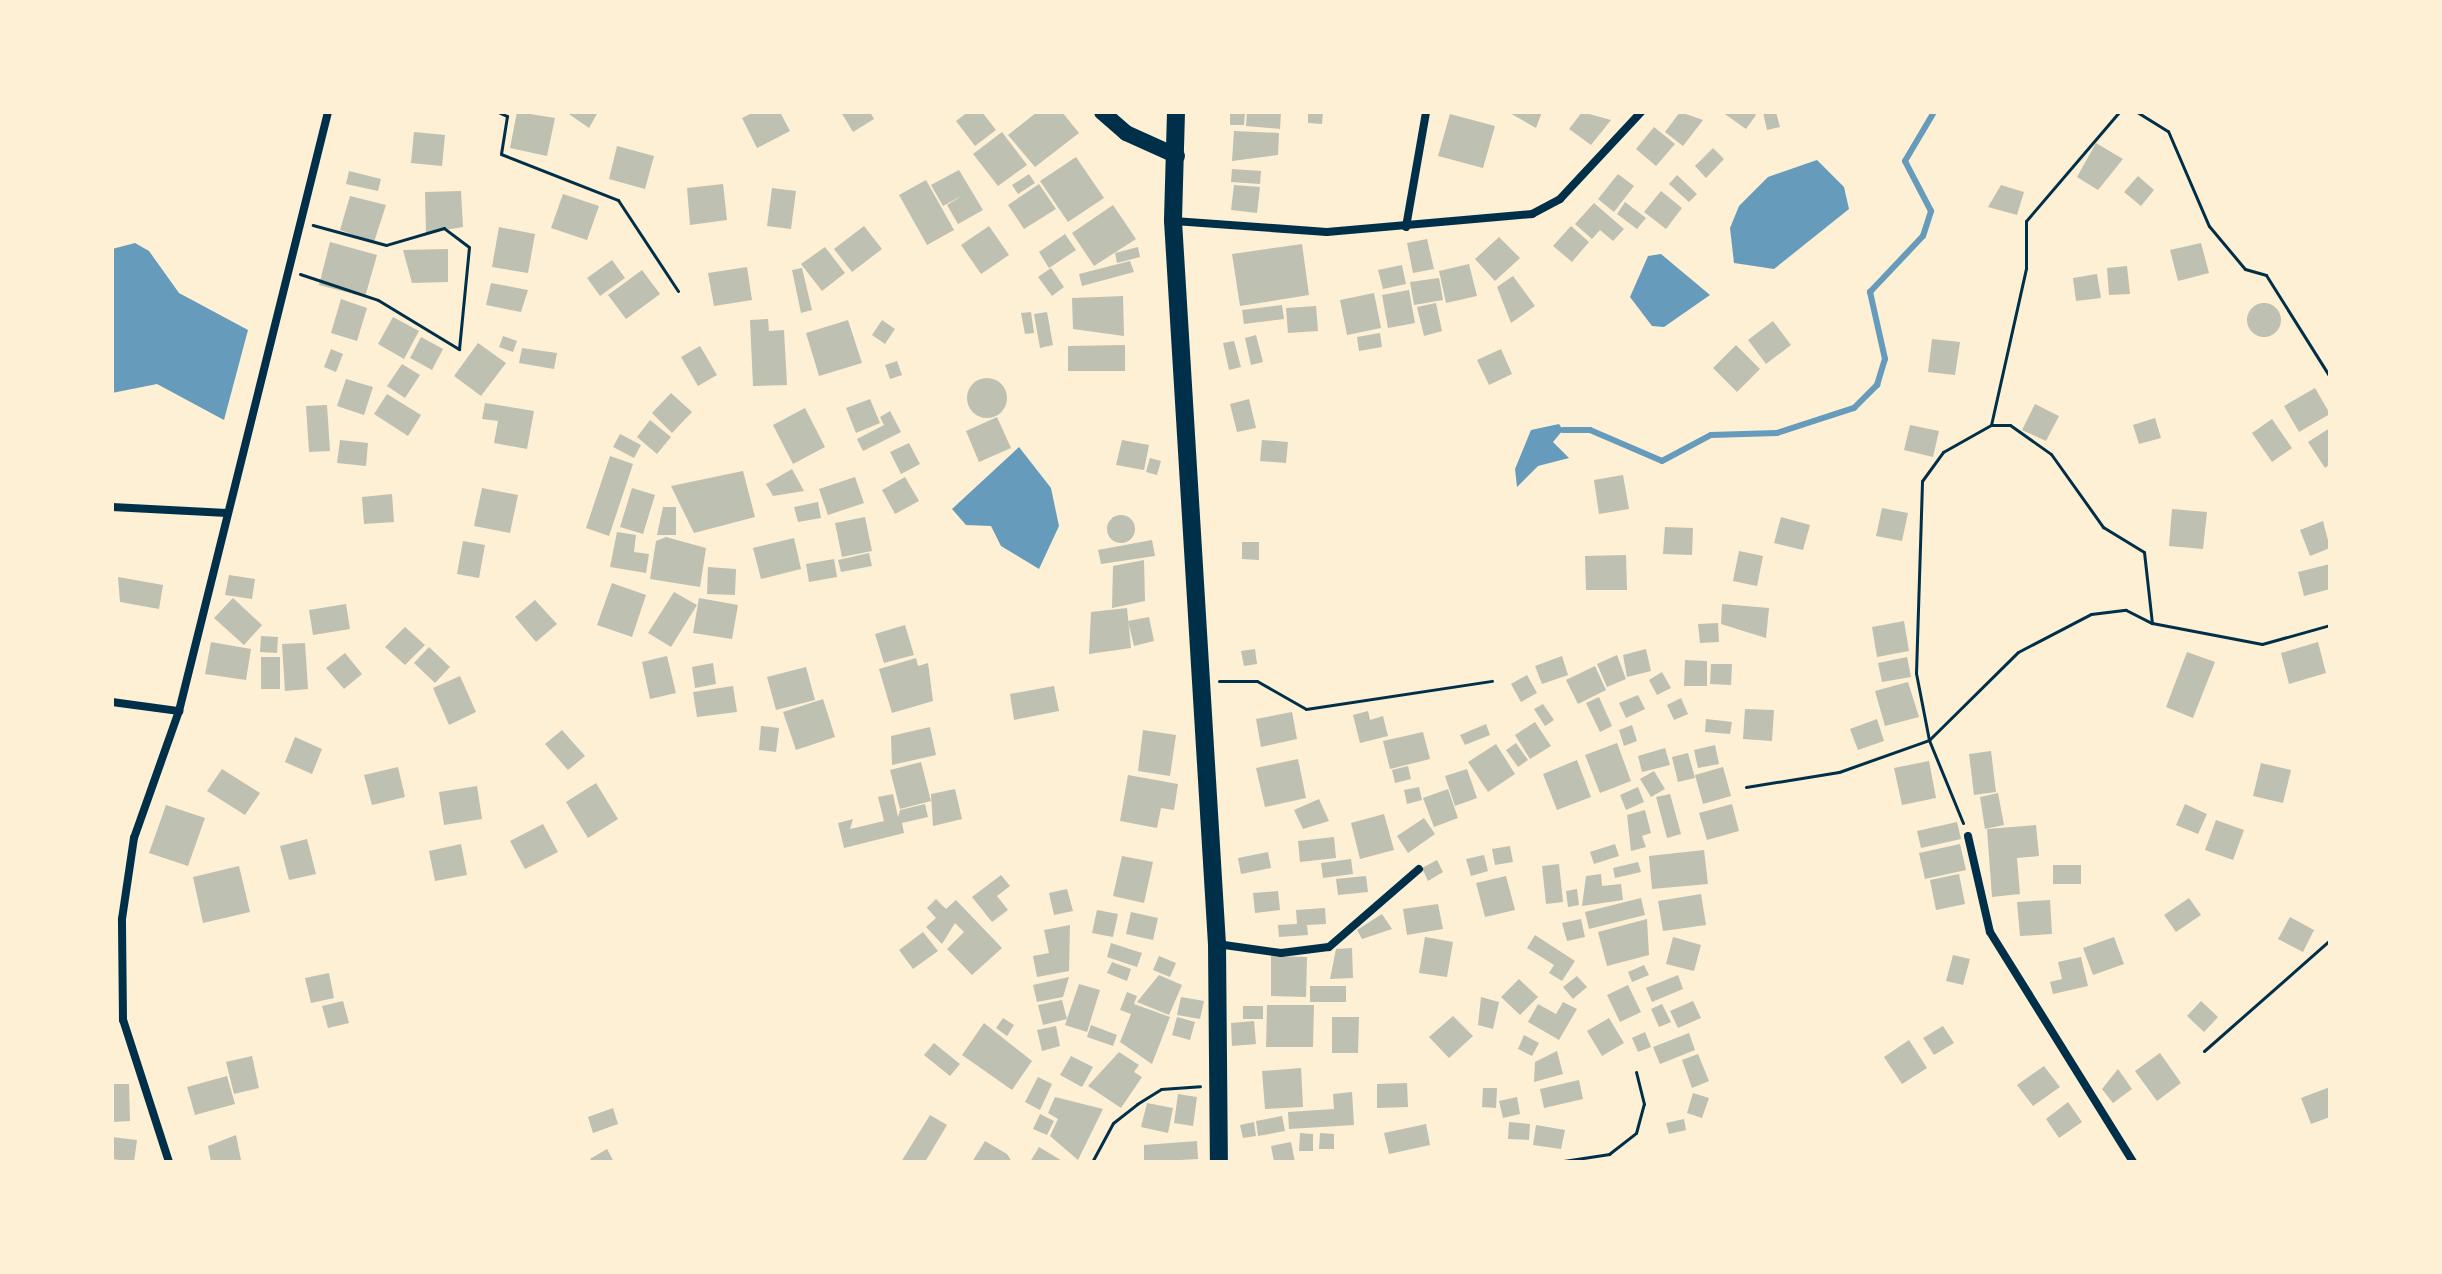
<!DOCTYPE html>
<style>
body{margin:0}
#map{position:relative;width:2442px;height:1274px;overflow:hidden;background:#fdf0d5;font-family:Signika,sans-serif}
div>[style]{position:absolute}
.water>*{inset:0;background:#669bbc}
.stream>*{height:6px;margin:-3px;padding:0 3px;transform-origin:3px;border-radius:3px;background:#669bbc}
.building>*{inset:0;background:#bec0b2}
.round{border-radius:50%}
.path>*{height:3px;margin:-1.5px;padding:0 1.5px;transform-origin:1.5px;border-radius:1.5px;background:#003049}
.minor>*{height:8px;margin:-4px;padding:0 4px;transform-origin:4px;border-radius:4px;background:#003049}
.secondary>*{height:16px;margin:-8px;padding:0 8px;transform-origin:8px;border-radius:8px;background:#003049}
.primary>*{height:18px;margin:-9px;padding:0 9px;transform-origin:9px;border-radius:9px;background:#003049}
span{translate:-50% -50%;white-space:nowrap;text-align:center;line-height:1.15;-webkit-text-stroke:8px #fdf0d5;paint-order:stroke}
.frame{position:absolute;inset:0;border:114px solid #fdf0d5;pointer-events:none}
</style>
<div id="map">
<div class="water">
<div style="clip-path:polygon(1817px 160px,1844px 187px,1849px 209px,1774px 269px,1734px 263px,1730px 228px,1739px 206px,1768px 177px)"></div>
<div style="clip-path:polygon(135px 243px,149px 251px,179px 293px,248px 330px,224px 420px,157px 384px,112px 393px,112px 249px)"></div>
<div style="clip-path:polygon(1661px 254px,1710px 295px,1664px 327px,1652px 326px,1630px 297px,1648px 256px)"></div>
<div style="clip-path:polygon(1559px 424px,1563px 430px,1553px 442px,1569px 458px,1538px 466px,1517px 487px,1515px 469px,1531px 430px)"></div>
<div style="clip-path:polygon(1019px 447px,1051px 488px,1059px 526px,1039px 569px,1001px 546px,991px 526px,966px 525px,952px 509px)"></div>
</div>
<div class="stream">
<div style="left:1563px;top:430px;width:27px"></div>
<div style="left:1590px;top:430px;width:78px;rotate:23.3deg"></div>
<div style="left:1662px;top:461px;width:55px;rotate:-28deg"></div>
<div style="left:1711px;top:435px;width:66px;rotate:-1.7deg"></div>
<div style="left:1777px;top:433px;width:81px;rotate:-18deg"></div>
<div style="left:1854px;top:408px;width:33px;rotate:-45deg"></div>
<div style="left:1877px;top:385px;width:27px;rotate:-73deg"></div>
<div style="left:1885px;top:359px;width:69px;rotate:-102.6deg"></div>
<div style="left:1870px;top:292px;width:77px;rotate:-46.6deg"></div>
<div style="left:1923px;top:236px;width:26px;rotate:-72deg"></div>
<div style="left:1931px;top:211px;width:56px;rotate:-117.5deg"></div>
<div style="left:1905px;top:161px;width:57px;rotate:-59.4deg"></div>
</div>
<div class="building">
<div style="clip-path:polygon(517px 112px,555px 118px,547px 156px,510px 148px)"></div>
<div style="clip-path:polygon(566px 112px,598px 112px,589px 128px)"></div>
<div style="clip-path:polygon(754px 112px,780px 112px,790px 131px,757px 148px,742px 118px)"></div>
<div style="clip-path:polygon(841px 112px,870px 112px,874px 119px,853px 132px)"></div>
<div style="clip-path:polygon(968px 112px,982px 112px,996px 130px,975px 146px,956px 121px)"></div>
<div style="clip-path:polygon(1037px 112px,1062px 112px,1079px 133px,1035px 167px,1008px 135px)"></div>
<div style="clip-path:polygon(1230px 112px,1245px 113px,1244px 125px,1230px 125px)"></div>
<div style="clip-path:polygon(1247px 112px,1281px 112px,1280px 129px,1246px 126px)"></div>
<div style="clip-path:polygon(1308px 112px,1323px 112px,1322px 124px,1308px 123px)"></div>
<div style="clip-path:polygon(1508px 112px,1542px 112px,1536px 128px)"></div>
<div style="clip-path:polygon(1582px 112px,1611px 120px,1591px 145px,1569px 129px)"></div>
<div style="clip-path:polygon(1680px 112px,1703px 120px,1683px 146px,1665px 132px)"></div>
<div style="clip-path:polygon(1722px 112px,1752px 112px,1756px 115px,1746px 129px)"></div>
<div style="clip-path:polygon(1763px 112px,1776px 112px,1780px 127px,1767px 130px)"></div>
<div style="clip-path:polygon(1450px 114px,1495px 126px,1483px 168px,1438px 156px)"></div>
<div style="clip-path:polygon(1654px 127px,1675px 144px,1656px 166px,1636px 149px)"></div>
<div style="clip-path:polygon(1234px 131px,1279px 133px,1278px 155px,1232px 161px)"></div>
<div style="clip-path:polygon(414px 132px,445px 135px,442px 166px,411px 163px)"></div>
<div style="clip-path:polygon(1002px 132px,1027px 165px,998px 186px,973px 154px)"></div>
<div style="clip-path:polygon(2096px 143px,2123px 159px,2098px 190px,2077px 177px)"></div>
<div style="clip-path:polygon(617px 146px,654px 156px,645px 189px,609px 179px)"></div>
<div style="clip-path:polygon(1713px 148px,1724px 159px,1706px 178px,1695px 166px)"></div>
<div style="clip-path:polygon(1076px 157px,1104px 198px,1068px 222px,1040px 181px)"></div>
<div style="clip-path:polygon(1232px 169px,1261px 171px,1260px 184px,1231px 182px)"></div>
<div style="clip-path:polygon(959px 170px,983px 210px,958px 224px,947px 205px,963px 195px,943px 206px,931px 185px)"></div>
<div style="clip-path:polygon(349px 171px,381px 179px,378px 191px,346px 184px)"></div>
<div style="clip-path:polygon(1029px 174px,1035px 183px,1018px 194px,1012px 185px)"></div>
<div style="clip-path:polygon(1618px 174px,1634px 186px,1614px 212px,1598px 199px)"></div>
<div style="clip-path:polygon(1677px 175px,1697px 194px,1689px 202px,1669px 184px)"></div>
<div style="clip-path:polygon(2138px 176px,2154px 190px,2141px 206px,2124px 192px)"></div>
<div style="clip-path:polygon(926px 180px,954px 230px,927px 245px,899px 195px)"></div>
<div style="clip-path:polygon(723px 184px,727px 220px,690px 225px,687px 188px)"></div>
<div style="clip-path:polygon(1039px 184px,1056px 209px,1024px 229px,1008px 205px)"></div>
<div style="clip-path:polygon(1234px 185px,1260px 187px,1257px 213px,1231px 210px)"></div>
<div style="clip-path:polygon(2001px 185px,2024px 192px,2017px 215px,1988px 207px)"></div>
<div style="clip-path:polygon(772px 188px,796px 191px,791px 229px,767px 226px)"></div>
<div style="clip-path:polygon(461px 191px,463px 227px,426px 233px,425px 192px)"></div>
<div style="clip-path:polygon(1661px 191px,1682px 208px,1666px 229px,1644px 212px)"></div>
<div style="clip-path:polygon(563px 194px,599px 206px,587px 240px,551px 228px)"></div>
<div style="clip-path:polygon(350px 196px,386px 205px,374px 242px,340px 230px)"></div>
<div style="clip-path:polygon(1625px 202px,1646px 218px,1637px 229px,1617px 214px)"></div>
<div style="clip-path:polygon(1594px 203px,1624px 229px,1613px 241px,1600px 230px,1592px 239px,1575px 224px)"></div>
<div style="clip-path:polygon(1113px 205px,1136px 239px,1094px 266px,1072px 233px)"></div>
<div style="clip-path:polygon(864px 226px,882px 249px,852px 272px,834px 249px)"></div>
<div style="clip-path:polygon(989px 226px,1009px 255px,981px 274px,961px 245px)"></div>
<div style="clip-path:polygon(1571px 226px,1589px 242px,1572px 262px,1553px 246px)"></div>
<div style="clip-path:polygon(499px 227px,535px 234px,528px 273px,492px 267px)"></div>
<div style="clip-path:polygon(1065px 234px,1076px 250px,1049px 268px,1039px 252px)"></div>
<div style="clip-path:polygon(1499px 237px,1520px 258px,1495px 281px,1475px 259px)"></div>
<div style="clip-path:polygon(1427px 239px,1434px 269px,1413px 273px,1407px 243px)"></div>
<div style="clip-path:polygon(330px 242px,377px 255px,365px 297px,319px 285px)"></div>
<div style="clip-path:polygon(2201px 243px,2209px 273px,2178px 281px,2170px 250px)"></div>
<div style="clip-path:polygon(1302px 244px,1309px 295px,1240px 306px,1232px 254px)"></div>
<div style="clip-path:polygon(825px 247px,845px 273px,822px 291px,801px 264px)"></div>
<div style="clip-path:polygon(1138px 247px,1140px 257px,1117px 263px,1115px 253px)"></div>
<div style="clip-path:polygon(448px 249px,448px 282px,412px 283px,403px 250px)"></div>
<div style="clip-path:polygon(612px 260px,625px 278px,600px 296px,587px 278px)"></div>
<div style="clip-path:polygon(1130px 261px,1134px 272px,1082px 286px,1079px 274px)"></div>
<div style="clip-path:polygon(1469px 264px,1477px 296px,1446px 303px,1439px 271px)"></div>
<div style="clip-path:polygon(1402px 265px,1406px 284px,1383px 289px,1378px 270px)"></div>
<div style="clip-path:polygon(2127px 266px,2130px 294px,2109px 295px,2107px 268px)"></div>
<div style="clip-path:polygon(747px 267px,752px 300px,714px 306px,708px 273px)"></div>
<div style="clip-path:polygon(802px 268px,812px 310px,801px 313px,792px 270px)"></div>
<div style="clip-path:polygon(1051px 268px,1064px 287px,1052px 296px,1038px 277px)"></div>
<div style="clip-path:polygon(642px 270px,660px 294px,626px 319px,608px 295px)"></div>
<div style="clip-path:polygon(2097px 274px,2101px 298px,2076px 301px,2073px 278px)"></div>
<div style="clip-path:polygon(1513px 276px,1535px 306px,1511px 323px,1497px 287px)"></div>
<div style="clip-path:polygon(1439px 278px,1443px 300px,1414px 305px,1410px 282px)"></div>
<div style="clip-path:polygon(491px 283px,528px 290px,521px 312px,486px 305px)"></div>
<div style="clip-path:polygon(1409px 290px,1415px 323px,1388px 328px,1382px 295px)"></div>
<div style="clip-path:polygon(1374px 293px,1381px 328px,1347px 335px,1340px 300px)"></div>
<div style="clip-path:polygon(1123px 296px,1124px 336px,1073px 329px,1072px 298px)"></div>
<div style="clip-path:polygon(341px 299px,367px 308px,357px 341px,331px 333px)"></div>
<div class="round" style="left:2247px;top:303px;width:34px;height:34px"></div>
<div style="clip-path:polygon(1436px 303px,1442px 331px,1424px 336px,1417px 307px)"></div>
<div style="clip-path:polygon(1282px 305px,1284px 319px,1244px 324px,1242px 310px)"></div>
<div style="clip-path:polygon(1316px 306px,1318px 331px,1288px 333px,1286px 308px)"></div>
<div style="clip-path:polygon(1031px 312px,1034px 333px,1025px 334px,1021px 313px)"></div>
<div style="clip-path:polygon(1047px 312px,1053px 345px,1040px 348px,1034px 314px)"></div>
<div style="clip-path:polygon(393px 317px,419px 331px,404px 359px,378px 344px)"></div>
<div style="clip-path:polygon(768px 319px,769px 331px,784px 330px,787px 385px,753px 386px,750px 320px)"></div>
<div style="clip-path:polygon(848px 320px,862px 363px,819px 376px,806px 333px)"></div>
<div style="clip-path:polygon(882px 320px,895px 329px,885px 344px,872px 335px)"></div>
<div style="clip-path:polygon(1773px 321px,1791px 345px,1766px 364px,1748px 340px)"></div>
<div style="clip-path:polygon(1380px 333px,1382px 347px,1359px 351px,1357px 337px)"></div>
<div style="clip-path:polygon(1256px 335px,1263px 362px,1251px 365px,1245px 338px)"></div>
<div style="clip-path:polygon(503px 336px,517px 341px,513px 352px,499px 347px)"></div>
<div style="clip-path:polygon(421px 337px,443px 349px,432px 370px,410px 358px)"></div>
<div style="clip-path:polygon(1932px 339px,1960px 342px,1955px 375px,1928px 372px)"></div>
<div style="clip-path:polygon(1234px 341px,1241px 367px,1229px 370px,1223px 343px)"></div>
<div style="clip-path:polygon(478px 343px,506px 363px,481px 396px,454px 376px)"></div>
<div style="clip-path:polygon(1125px 345px,1125px 371px,1068px 371px,1068px 346px)"></div>
<div style="clip-path:polygon(1736px 345px,1760px 369px,1737px 392px,1713px 368px)"></div>
<div style="clip-path:polygon(700px 346px,717px 375px,698px 386px,681px 357px)"></div>
<div style="clip-path:polygon(522px 348px,557px 353px,554px 369px,519px 363px)"></div>
<div style="clip-path:polygon(331px 349px,343px 354px,336px 372px,324px 367px)"></div>
<div style="clip-path:polygon(1501px 349px,1512px 374px,1489px 385px,1477px 360px)"></div>
<div style="clip-path:polygon(897px 361px,902px 375px,890px 379px,885px 365px)"></div>
<div style="clip-path:polygon(402px 364px,420px 375px,405px 398px,387px 386px)"></div>
<div class="round" style="left:967px;top:378px;width:40px;height:40px"></div>
<div style="clip-path:polygon(346px 379px,373px 387px,364px 415px,337px 406px)"></div>
<div style="clip-path:polygon(2315px 388px,2330px 414px,2299px 432px,2284px 406px)"></div>
<div style="clip-path:polygon(671px 393px,692px 412px,672px 433px,652px 413px)"></div>
<div style="clip-path:polygon(387px 394px,421px 415px,408px 436px,374px 414px)"></div>
<div style="clip-path:polygon(870px 399px,880px 423px,856px 433px,846px 408px)"></div>
<div style="clip-path:polygon(1249px 399px,1256px 428px,1237px 432px,1230px 404px)"></div>
<div style="clip-path:polygon(485px 403px,534px 411px,527px 449px,494px 443px,498px 421px,482px 419px)"></div>
<div style="clip-path:polygon(2035px 404px,2059px 416px,2046px 441px,2022px 430px)"></div>
<div style="clip-path:polygon(327px 405px,330px 451px,309px 452px,306px 406px)"></div>
<div style="clip-path:polygon(805px 408px,825px 447px,793px 464px,773px 425px)"></div>
<div style="clip-path:polygon(890px 411px,901px 432px,863px 451px,857px 439px,884px 425px,880px 417px)"></div>
<div style="clip-path:polygon(997px 417px,1011px 448px,979px 462px,966px 431px)"></div>
<div style="clip-path:polygon(2155px 418px,2161px 438px,2139px 444px,2133px 425px)"></div>
<div style="clip-path:polygon(2272px 419px,2292px 448px,2272px 462px,2252px 433px)"></div>
<div style="clip-path:polygon(650px 420px,671px 437px,657px 454px,637px 437px)"></div>
<div style="clip-path:polygon(1910px 425px,1939px 431px,1933px 457px,1904px 450px)"></div>
<div style="clip-path:polygon(2330px 428px,2330px 464px,2325px 468px,2308px 442px)"></div>
<div style="clip-path:polygon(620px 434px,641px 445px,634px 458px,613px 447px)"></div>
<div style="clip-path:polygon(340px 440px,368px 443px,366px 466px,337px 463px)"></div>
<div style="clip-path:polygon(1122px 440px,1149px 445px,1144px 470px,1116px 465px)"></div>
<div style="clip-path:polygon(1262px 440px,1288px 442px,1286px 463px,1260px 461px)"></div>
<div style="clip-path:polygon(909px 443px,920px 464px,901px 474px,890px 452px)"></div>
<div style="clip-path:polygon(610px 456px,633px 464px,609px 536px,586px 528px)"></div>
<div style="clip-path:polygon(1150px 458px,1161px 461px,1157px 475px,1146px 472px)"></div>
<div style="clip-path:polygon(792px 469px,804px 491px,773px 496px,766px 484px)"></div>
<div style="clip-path:polygon(743px 471px,755px 517px,694px 533px,671px 486px)"></div>
<div style="clip-path:polygon(1623px 475px,1629px 509px,1599px 514px,1594px 480px)"></div>
<div style="clip-path:polygon(855px 477px,864px 503px,828px 515px,819px 489px)"></div>
<div style="clip-path:polygon(905px 477px,919px 501px,895px 514px,882px 490px)"></div>
<div style="clip-path:polygon(482px 488px,518px 495px,510px 533px,474px 526px)"></div>
<div style="clip-path:polygon(632px 488px,655px 495px,643px 534px,620px 527px)"></div>
<div style="clip-path:polygon(392px 494px,394px 522px,364px 524px,362px 497px)"></div>
<div style="clip-path:polygon(818px 502px,821px 518px,798px 522px,794px 507px)"></div>
<div style="clip-path:polygon(663px 507px,676px 507px,676px 535px,657px 535px)"></div>
<div style="clip-path:polygon(1882px 508px,1908px 513px,1902px 541px,1876px 536px)"></div>
<div style="clip-path:polygon(2172px 509px,2207px 512px,2203px 549px,2169px 546px)"></div>
<div class="round" style="left:1107px;top:515px;width:28px;height:28px"></div>
<div style="clip-path:polygon(865px 517px,872px 551px,842px 557px,835px 523px)"></div>
<div style="clip-path:polygon(1781px 517px,1810px 525px,1803px 550px,1774px 543px)"></div>
<div style="clip-path:polygon(2323px 521px,2330px 548px,2310px 556px,2300px 530px)"></div>
<div style="clip-path:polygon(1665px 527px,1693px 528px,1692px 555px,1663px 554px)"></div>
<div style="clip-path:polygon(617px 532px,636px 535px,634px 552px,649px 554px,646px 573px,610px 567px)"></div>
<div style="clip-path:polygon(666px 537px,706px 548px,700px 587px,650px 579px,656px 541px)"></div>
<div style="clip-path:polygon(794px 538px,801px 569px,761px 579px,753px 548px)"></div>
<div style="clip-path:polygon(1152px 540px,1155px 556px,1101px 564px,1098px 550px)"></div>
<div style="clip-path:polygon(463px 541px,485px 545px,479px 578px,457px 574px)"></div>
<div style="clip-path:polygon(1242px 542px,1259px 542px,1259px 560px,1242px 559px)"></div>
<div style="clip-path:polygon(1739px 551px,1763px 556px,1757px 586px,1733px 581px)"></div>
<div style="clip-path:polygon(869px 553px,872px 566px,841px 572px,838px 560px)"></div>
<div style="clip-path:polygon(1626px 555px,1627px 590px,1586px 590px,1585px 556px)"></div>
<div style="clip-path:polygon(834px 559px,837px 577px,809px 582px,806px 564px)"></div>
<div style="clip-path:polygon(1144px 560px,1145px 601px,1112px 608px,1113px 566px)"></div>
<div style="clip-path:polygon(2330px 564px,2330px 589px,2304px 596px,2298px 572px)"></div>
<div style="clip-path:polygon(708px 567px,736px 569px,735px 595px,707px 594px)"></div>
<div style="clip-path:polygon(229px 575px,255px 579px,252px 599px,225px 595px)"></div>
<div style="clip-path:polygon(118px 577px,163px 585px,159px 609px,120px 602px)"></div>
<div style="clip-path:polygon(612px 583px,646px 595px,632px 637px,597px 625px)"></div>
<div style="clip-path:polygon(674px 592px,697px 605px,671px 647px,648px 633px)"></div>
<div style="clip-path:polygon(233px 598px,262px 625px,244px 645px,214px 618px)"></div>
<div style="clip-path:polygon(699px 598px,738px 605px,732px 639px,693px 633px)"></div>
<div style="clip-path:polygon(535px 600px,557px 624px,536px 642px,515px 617px)"></div>
<div style="clip-path:polygon(346px 604px,350px 629px,313px 635px,309px 610px)"></div>
<div style="clip-path:polygon(1722px 604px,1769px 608px,1766px 638px,1721px 624px)"></div>
<div style="clip-path:polygon(1127px 608px,1131px 648px,1089px 654px,1091px 612px)"></div>
<div style="clip-path:polygon(1149px 617px,1154px 641px,1134px 646px,1128px 621px)"></div>
<div style="clip-path:polygon(1904px 621px,1909px 651px,1877px 657px,1872px 627px)"></div>
<div style="clip-path:polygon(1718px 623px,1719px 642px,1700px 643px,1698px 624px)"></div>
<div style="clip-path:polygon(905px 625px,914px 655px,884px 663px,875px 634px)"></div>
<div style="clip-path:polygon(405px 627px,425px 645px,405px 665px,385px 647px)"></div>
<div style="clip-path:polygon(261px 636px,278px 637px,277px 653px,260px 652px)"></div>
<div style="clip-path:polygon(211px 642px,251px 649px,246px 680px,205px 674px)"></div>
<div style="clip-path:polygon(2318px 642px,2326px 673px,2289px 684px,2281px 653px)"></div>
<div style="clip-path:polygon(305px 643px,308px 689px,285px 691px,282px 644px)"></div>
<div style="clip-path:polygon(429px 647px,450px 667px,435px 683px,414px 663px)"></div>
<div style="clip-path:polygon(1255px 649px,1257px 664px,1244px 666px,1241px 651px)"></div>
<div style="clip-path:polygon(1646px 649px,1651px 671px,1627px 677px,1623px 655px)"></div>
<div style="clip-path:polygon(2187px 652px,2215px 662px,2193px 718px,2166px 707px)"></div>
<div style="clip-path:polygon(345px 653px,362px 674px,344px 689px,326px 668px)"></div>
<div style="clip-path:polygon(1617px 655px,1626px 679px,1607px 687px,1597px 664px)"></div>
<div style="clip-path:polygon(667px 656px,676px 693px,650px 699px,642px 662px)"></div>
<div style="clip-path:polygon(1562px 656px,1568px 675px,1542px 684px,1535px 666px)"></div>
<div style="clip-path:polygon(261px 657px,280px 657px,280px 689px,261px 689px)"></div>
<div style="clip-path:polygon(1907px 657px,1911px 677px,1882px 682px,1878px 663px)"></div>
<div style="clip-path:polygon(916px 658px,918px 666px,928px 663px,933px 701px,892px 713px,879px 669px)"></div>
<div style="clip-path:polygon(1685px 660px,1707px 661px,1707px 686px,1684px 686px)"></div>
<div style="clip-path:polygon(713px 663px,716px 684px,695px 688px,692px 667px)"></div>
<div style="clip-path:polygon(1711px 664px,1732px 664px,1731px 685px,1710px 684px)"></div>
<div style="clip-path:polygon(1595px 666px,1606px 690px,1578px 704px,1566px 680px)"></div>
<div style="clip-path:polygon(806px 667px,815px 700px,776px 710px,767px 677px)"></div>
<div style="clip-path:polygon(1662px 672px,1671px 688px,1657px 695px,1649px 680px)"></div>
<div style="clip-path:polygon(1527px 675px,1537px 693px,1521px 702px,1511px 684px)"></div>
<div style="clip-path:polygon(460px 676px,476px 712px,449px 725px,433px 688px)"></div>
<div style="clip-path:polygon(1908px 682px,1919px 717px,1885px 726px,1875px 691px)"></div>
<div style="clip-path:polygon(733px 686px,737px 712px,697px 717px,693px 692px)"></div>
<div style="clip-path:polygon(1054px 686px,1059px 711px,1014px 720px,1010px 694px)"></div>
<div style="clip-path:polygon(1638px 695px,1645px 709px,1626px 718px,1619px 703px)"></div>
<div style="clip-path:polygon(1599px 697px,1612px 726px,1600px 732px,1586px 703px)"></div>
<div style="clip-path:polygon(1681px 698px,1688px 714px,1674px 720px,1667px 705px)"></div>
<div style="clip-path:polygon(823px 699px,835px 737px,796px 750px,783px 712px)"></div>
<div style="clip-path:polygon(1543px 704px,1554px 720px,1545px 726px,1534px 709px)"></div>
<div style="clip-path:polygon(1745px 709px,1774px 710px,1772px 741px,1743px 739px)"></div>
<div style="clip-path:polygon(1368px 711px,1370px 720px,1383px 716px,1388px 736px,1360px 743px,1353px 715px)"></div>
<div style="clip-path:polygon(1292px 712px,1297px 739px,1261px 747px,1256px 719px)"></div>
<div style="clip-path:polygon(1706px 719px,1732px 722px,1730px 734px,1705px 732px)"></div>
<div style="clip-path:polygon(1877px 719px,1884px 741px,1858px 750px,1850px 729px)"></div>
<div style="clip-path:polygon(1535px 722px,1551px 746px,1530px 759px,1515px 735px)"></div>
<div style="clip-path:polygon(1486px 724px,1490px 735px,1465px 745px,1460px 735px)"></div>
<div style="clip-path:polygon(1632px 725px,1637px 741px,1624px 746px,1619px 730px)"></div>
<div style="clip-path:polygon(761px 726px,779px 728px,776px 752px,759px 750px)"></div>
<div style="clip-path:polygon(930px 727px,936px 755px,892px 765px,891px 736px)"></div>
<div style="clip-path:polygon(562px 730px,585px 756px,568px 770px,545px 744px)"></div>
<div style="clip-path:polygon(1143px 730px,1176px 735px,1170px 776px,1138px 771px)"></div>
<div style="clip-path:polygon(1423px 732px,1430px 759px,1390px 769px,1383px 741px)"></div>
<div style="clip-path:polygon(295px 737px,322px 749px,312px 774px,285px 762px)"></div>
<div style="clip-path:polygon(1516px 743px,1528px 760px,1518px 767px,1506px 750px)"></div>
<div style="clip-path:polygon(1617px 743px,1631px 781px,1600px 793px,1585px 755px)"></div>
<div style="clip-path:polygon(1496px 744px,1515px 774px,1488px 792px,1468px 762px)"></div>
<div style="clip-path:polygon(1715px 745px,1719px 764px,1698px 768px,1694px 750px)"></div>
<div style="clip-path:polygon(1665px 748px,1670px 765px,1642px 772px,1638px 756px)"></div>
<div style="clip-path:polygon(1991px 751px,1996px 792px,1974px 795px,1969px 754px)"></div>
<div style="clip-path:polygon(1688px 753px,1695px 778px,1678px 782px,1672px 757px)"></div>
<div style="clip-path:polygon(1298px 759px,1306px 798px,1265px 807px,1256px 768px)"></div>
<div style="clip-path:polygon(1577px 760px,1591px 797px,1557px 810px,1543px 774px)"></div>
<div style="clip-path:polygon(1929px 761px,1936px 798px,1902px 805px,1894px 768px)"></div>
<div style="clip-path:polygon(921px 762px,931px 801px,900px 809px,890px 770px)"></div>
<div style="clip-path:polygon(2261px 763px,2291px 770px,2283px 803px,2253px 796px)"></div>
<div style="clip-path:polygon(1408px 766px,1411px 779px,1395px 783px,1392px 770px)"></div>
<div style="clip-path:polygon(398px 767px,405px 797px,372px 805px,364px 775px)"></div>
<div style="clip-path:polygon(1723px 767px,1731px 796px,1703px 804px,1695px 775px)"></div>
<div style="clip-path:polygon(222px 769px,260px 793px,245px 815px,207px 791px)"></div>
<div style="clip-path:polygon(1467px 769px,1477px 798px,1455px 806px,1445px 776px)"></div>
<div style="clip-path:polygon(1654px 771px,1665px 789px,1651px 797px,1640px 779px)"></div>
<div style="clip-path:polygon(1128px 775px,1178px 784px,1174px 810px,1161px 808px,1157px 828px,1120px 821px)"></div>
<div style="clip-path:polygon(596px 783px,618px 819px,588px 838px,566px 802px)"></div>
<div style="clip-path:polygon(477px 786px,482px 819px,444px 825px,439px 792px)"></div>
<div style="clip-path:polygon(1419px 787px,1422px 800px,1407px 804px,1404px 790px)"></div>
<div style="clip-path:polygon(1638px 787px,1644px 802px,1626px 810px,1620px 795px)"></div>
<div style="clip-path:polygon(955px 789px,962px 819px,933px 826px,931px 794px)"></div>
<div style="clip-path:polygon(1448px 789px,1458px 818px,1434px 827px,1423px 798px)"></div>
<div style="clip-path:polygon(1998px 793px,2004px 825px,1985px 829px,1980px 797px)"></div>
<div style="clip-path:polygon(893px 794px,898px 817px,900px 810px,925px 804px,928px 817px,902px 823px,904px 833px,844px 848px,838px 823px,853px 819px,850px 829px,884px 821px,878px 797px)"></div>
<div style="clip-path:polygon(1670px 794px,1681px 834px,1667px 838px,1656px 797px)"></div>
<div style="clip-path:polygon(1319px 799px,1329px 821px,1303px 829px,1294px 810px)"></div>
<div style="clip-path:polygon(1732px 804px,1739px 831px,1707px 840px,1699px 813px)"></div>
<div style="clip-path:polygon(2185px 804px,2207px 814px,2198px 834px,2176px 825px)"></div>
<div style="clip-path:polygon(166px 805px,205px 818px,188px 866px,149px 853px)"></div>
<div style="clip-path:polygon(1645px 810px,1651px 833px,1642px 836px,1646px 847px,1631px 851px,1627px 815px)"></div>
<div style="clip-path:polygon(1384px 814px,1394px 850px,1360px 859px,1351px 823px)"></div>
<div style="clip-path:polygon(1424px 818px,1435px 834px,1408px 853px,1397px 836px)"></div>
<div style="clip-path:polygon(2216px 820px,2244px 830px,2233px 860px,2205px 850px)"></div>
<div style="clip-path:polygon(1957px 822px,1961px 839px,1921px 848px,1917px 831px)"></div>
<div style="clip-path:polygon(543px 824px,558px 852px,525px 869px,510px 841px)"></div>
<div style="clip-path:polygon(2036px 825px,2039px 856px,2017px 858px,2020px 894px,1992px 897px,1987px 829px)"></div>
<div style="clip-path:polygon(1334px 837px,1336px 858px,1300px 862px,1298px 841px)"></div>
<div style="clip-path:polygon(307px 839px,316px 874px,289px 880px,280px 846px)"></div>
<div style="clip-path:polygon(461px 844px,467px 875px,435px 881px,429px 851px)"></div>
<div style="clip-path:polygon(1615px 844px,1619px 856px,1594px 864px,1590px 852px)"></div>
<div style="clip-path:polygon(1960px 844px,1966px 870px,1925px 879px,1919px 853px)"></div>
<div style="clip-path:polygon(1510px 846px,1513px 862px,1495px 865px,1492px 849px)"></div>
<div style="clip-path:polygon(1704px 850px,1708px 884px,1652px 889px,1649px 856px)"></div>
<div style="clip-path:polygon(1268px 852px,1271px 868px,1241px 874px,1238px 858px)"></div>
<div style="clip-path:polygon(1484px 855px,1488px 871px,1471px 876px,1466px 859px)"></div>
<div style="clip-path:polygon(1122px 856px,1153px 862px,1144px 903px,1113px 896px)"></div>
<div style="clip-path:polygon(1351px 859px,1353px 874px,1323px 878px,1321px 863px)"></div>
<div style="clip-path:polygon(1437px 860px,1443px 872px,1428px 881px,1422px 868px)"></div>
<div style="clip-path:polygon(1638px 862px,1641px 872px,1615px 878px,1613px 868px)"></div>
<div style="clip-path:polygon(1559px 864px,1563px 902px,1546px 904px,1542px 866px)"></div>
<div style="clip-path:polygon(2053px 865px,2081px 865px,2081px 884px,2053px 884px)"></div>
<div style="clip-path:polygon(239px 866px,250px 912px,203px 923px,193px 877px)"></div>
<div style="clip-path:polygon(1601px 874px,1602px 886px,1621px 884px,1623px 900px,1582px 906px,1586px 876px)"></div>
<div style="clip-path:polygon(1959px 874px,1965px 904px,1936px 910px,1930px 880px)"></div>
<div style="clip-path:polygon(1001px 875px,1010px 886px,997px 896px,1008px 910px,992px 922px,972px 897px)"></div>
<div style="clip-path:polygon(1366px 876px,1368px 892px,1338px 895px,1336px 879px)"></div>
<div style="clip-path:polygon(1506px 876px,1515px 910px,1485px 917px,1476px 883px)"></div>
<div style="clip-path:polygon(1067px 889px,1073px 911px,1054px 915px,1049px 893px)"></div>
<div style="clip-path:polygon(1577px 889px,1579px 905px,1568px 907px,1566px 891px)"></div>
<div style="clip-path:polygon(1278px 891px,1280px 910px,1255px 913px,1253px 893px)"></div>
<div style="clip-path:polygon(1701px 894px,1706px 925px,1663px 931px,1658px 901px)"></div>
<div style="clip-path:polygon(1641px 898px,1645px 915px,1589px 929px,1585px 912px)"></div>
<div style="clip-path:polygon(2189px 898px,2201px 915px,2176px 932px,2164px 915px)"></div>
<div style="clip-path:polygon(936px 899px,946px 909px,956px 900px,1002px 948px,972px 975px,947px 949px,964px 932px,955px 923px,942px 944px,926px 927px,936px 918px,927px 908px)"></div>
<div style="clip-path:polygon(2050px 900px,2052px 934px,2020px 936px,2017px 902px)"></div>
<div style="clip-path:polygon(1438px 904px,1443px 929px,1407px 935px,1403px 909px)"></div>
<div style="clip-path:polygon(1325px 908px,1326px 924px,1307px 925px,1308px 935px,1279px 937px,1278px 925px,1297px 924px,1296px 910px)"></div>
<div style="clip-path:polygon(1097px 910px,1118px 914px,1113px 937px,1092px 933px)"></div>
<div style="clip-path:polygon(1131px 912px,1158px 918px,1153px 940px,1126px 934px)"></div>
<div style="clip-path:polygon(1382px 914px,1392px 929px,1362px 939px,1357px 930px)"></div>
<div style="clip-path:polygon(2290px 917px,2314px 930px,2303px 952px,2278px 939px)"></div>
<div style="clip-path:polygon(1581px 919px,1585px 937px,1567px 941px,1562px 923px)"></div>
<div style="clip-path:polygon(1647px 919px,1649px 955px,1607px 966px,1598px 932px)"></div>
<div style="clip-path:polygon(1070px 925px,1069px 971px,1037px 977px,1033px 956px,1049px 953px,1044px 930px)"></div>
<div style="clip-path:polygon(923px 932px,938px 951px,913px 969px,899px 950px)"></div>
<div style="clip-path:polygon(1535px 935px,1575px 961px,1562px 981px,1549px 973px,1554px 965px,1527px 948px)"></div>
<div style="clip-path:polygon(1425px 937px,1453px 942px,1447px 977px,1419px 973px)"></div>
<div style="clip-path:polygon(1673px 937px,1701px 945px,1694px 971px,1666px 964px)"></div>
<div style="clip-path:polygon(2114px 937px,2124px 964px,2093px 975px,2083px 948px)"></div>
<div style="clip-path:polygon(1111px 943px,1142px 953px,1137px 967px,1107px 957px)"></div>
<div style="clip-path:polygon(1352px 948px,1353px 978px,1330px 979px,1336px 949px)"></div>
<div style="clip-path:polygon(1953px 955px,1970px 959px,1963px 985px,1946px 981px)"></div>
<div style="clip-path:polygon(1159px 956px,1176px 963px,1170px 977px,1153px 970px)"></div>
<div style="clip-path:polygon(1271px 956px,1307px 957px,1306px 997px,1271px 996px)"></div>
<div style="clip-path:polygon(2081px 957px,2088px 986px,2053px 994px,2050px 982px,2062px 979px,2058px 962px)"></div>
<div style="clip-path:polygon(1112px 962px,1131px 969px,1127px 981px,1107px 973px)"></div>
<div style="clip-path:polygon(1644px 965px,1649px 975px,1632px 982px,1628px 972px)"></div>
<div style="clip-path:polygon(329px 973px,334px 998px,311px 1003px,305px 978px)"></div>
<div style="clip-path:polygon(1159px 975px,1182px 985px,1169px 1015px,1137px 1002px)"></div>
<div style="clip-path:polygon(1678px 975px,1683px 989px,1652px 1002px,1646px 988px)"></div>
<div style="clip-path:polygon(1577px 976px,1587px 987px,1573px 999px,1563px 987px)"></div>
<div style="clip-path:polygon(1069px 977px,1063px 997px,1037px 1002px,1033px 985px)"></div>
<div style="clip-path:polygon(1519px 979px,1538px 997px,1520px 1015px,1501px 997px)"></div>
<div style="clip-path:polygon(1079px 984px,1100px 990px,1087px 1032px,1065px 1025px)"></div>
<div style="clip-path:polygon(1628px 985px,1641px 1012px,1620px 1022px,1607px 995px)"></div>
<div style="clip-path:polygon(1310px 986px,1346px 986px,1346px 1002px,1310px 1002px)"></div>
<div style="clip-path:polygon(1127px 992px,1137px 996px,1134px 1004px,1170px 1017px,1152px 1064px,1120px 1042px,1131px 1014px,1120px 1010px)"></div>
<div style="clip-path:polygon(1181px 997px,1204px 1001px,1200px 1019px,1177px 1015px)"></div>
<div style="clip-path:polygon(1481px 997px,1499px 1002px,1493px 1029px,1478px 1025px)"></div>
<div style="clip-path:polygon(1062px 1000px,1067px 1019px,1043px 1025px,1038px 1005px)"></div>
<div style="clip-path:polygon(343px 1001px,349px 1023px,328px 1028px,322px 1006px)"></div>
<div style="clip-path:polygon(1693px 1001px,1701px 1018px,1678px 1028px,1670px 1011px)"></div>
<div style="clip-path:polygon(2201px 1001px,2218px 1017px,2204px 1032px,2187px 1016px)"></div>
<div style="clip-path:polygon(1563px 1002px,1577px 1009px,1559px 1040px,1528px 1022px,1538px 1004px,1556px 1014px)"></div>
<div style="clip-path:polygon(1662px 1004px,1671px 1022px,1659px 1027px,1651px 1009px)"></div>
<div style="clip-path:polygon(1267px 1005px,1314px 1005px,1313px 1047px,1266px 1047px)"></div>
<div style="clip-path:polygon(1243px 1006px,1263px 1006px,1263px 1019px,1243px 1019px)"></div>
<div style="clip-path:polygon(1453px 1016px,1473px 1036px,1449px 1058px,1429px 1037px)"></div>
<div style="clip-path:polygon(1177px 1017px,1195px 1022px,1190px 1040px,1172px 1035px)"></div>
<div style="clip-path:polygon(1332px 1017px,1359px 1017px,1358px 1053px,1332px 1053px)"></div>
<div style="clip-path:polygon(1003px 1018px,1014px 1025px,1007px 1036px,996px 1028px)"></div>
<div style="clip-path:polygon(1609px 1018px,1624px 1043px,1602px 1056px,1587px 1031px)"></div>
<div style="clip-path:polygon(1254px 1021px,1256px 1044px,1232px 1046px,1231px 1023px)"></div>
<div style="clip-path:polygon(984px 1023px,1032px 1061px,1012px 1090px,962px 1055px)"></div>
<div style="clip-path:polygon(1091px 1025px,1117px 1035px,1113px 1046px,1087px 1037px)"></div>
<div style="clip-path:polygon(1056px 1026px,1060px 1046px,1042px 1051px,1037px 1030px)"></div>
<div style="clip-path:polygon(1943px 1026px,1954px 1043px,1934px 1055px,1923px 1038px)"></div>
<div style="clip-path:polygon(1645px 1032px,1651px 1047px,1638px 1052px,1632px 1038px)"></div>
<div style="clip-path:polygon(1689px 1033px,1695px 1050px,1660px 1064px,1653px 1047px)"></div>
<div style="clip-path:polygon(1524px 1035px,1539px 1043px,1532px 1056px,1518px 1049px)"></div>
<div style="clip-path:polygon(1909px 1040px,1927px 1068px,1902px 1084px,1884px 1057px)"></div>
<div style="clip-path:polygon(934px 1043px,960px 1064px,950px 1076px,924px 1055px)"></div>
<div style="clip-path:polygon(1557px 1051px,1563px 1074px,1534px 1082px,1535px 1062px)"></div>
<div style="clip-path:polygon(1119px 1052px,1139px 1065px,1134px 1072px,1142px 1077px,1121px 1108px,1088px 1086px)"></div>
<div style="clip-path:polygon(2160px 1053px,2181px 1083px,2157px 1101px,2135px 1071px)"></div>
<div style="clip-path:polygon(1698px 1054px,1709px 1081px,1692px 1088px,1682px 1060px)"></div>
<div style="clip-path:polygon(252px 1056px,259px 1088px,234px 1094px,226px 1062px)"></div>
<div style="clip-path:polygon(1071px 1056px,1093px 1067px,1082px 1087px,1060px 1075px)"></div>
<div style="clip-path:polygon(2044px 1066px,2060px 1087px,2033px 1106px,2017px 1085px)"></div>
<div style="clip-path:polygon(1301px 1068px,1303px 1107px,1265px 1109px,1262px 1071px)"></div>
<div style="clip-path:polygon(2118px 1069px,2132px 1089px,2113px 1103px,2102px 1089px)"></div>
<div style="clip-path:polygon(227px 1076px,235px 1104px,195px 1115px,187px 1087px)"></div>
<div style="clip-path:polygon(1038px 1077px,1052px 1084px,1040px 1110px,1025px 1102px)"></div>
<div style="clip-path:polygon(1579px 1080px,1583px 1099px,1544px 1108px,1540px 1089px)"></div>
<div style="clip-path:polygon(1407px 1083px,1408px 1107px,1377px 1108px,1377px 1084px)"></div>
<div style="clip-path:polygon(112px 1084px,129px 1084px,130px 1121px,112px 1122px)"></div>
<div style="clip-path:polygon(2330px 1087px,2330px 1117px,2311px 1124px,2301px 1098px)"></div>
<div style="clip-path:polygon(1483px 1088px,1497px 1088px,1496px 1108px,1482px 1107px)"></div>
<div style="clip-path:polygon(1352px 1092px,1354px 1125px,1289px 1129px,1288px 1112px,1334px 1109px,1333px 1094px)"></div>
<div style="clip-path:polygon(1693px 1093px,1709px 1098px,1702px 1118px,1687px 1113px)"></div>
<div style="clip-path:polygon(1178px 1094px,1197px 1097px,1193px 1126px,1174px 1123px)"></div>
<div style="clip-path:polygon(1055px 1097px,1103px 1109px,1078px 1160px,1050px 1136px,1058px 1119px,1048px 1113px)"></div>
<div style="clip-path:polygon(1517px 1097px,1520px 1114px,1503px 1118px,1499px 1101px)"></div>
<div style="clip-path:polygon(2068px 1102px,2082px 1122px,2059px 1138px,2046px 1119px)"></div>
<div style="clip-path:polygon(1147px 1103px,1173px 1108px,1168px 1133px,1141px 1127px)"></div>
<div style="clip-path:polygon(613px 1108px,618px 1124px,593px 1133px,588px 1117px)"></div>
<div style="clip-path:polygon(1040px 1114px,1054px 1121px,1047px 1135px,1033px 1129px)"></div>
<div style="clip-path:polygon(930px 1115px,947px 1125px,925px 1162px,901px 1162px)"></div>
<div style="clip-path:polygon(1282px 1116px,1285px 1131px,1258px 1136px,1256px 1121px)"></div>
<div style="clip-path:polygon(1684px 1119px,1686px 1130px,1669px 1134px,1666px 1123px)"></div>
<div style="clip-path:polygon(1254px 1122px,1256px 1136px,1243px 1138px,1240px 1125px)"></div>
<div style="clip-path:polygon(1509px 1122px,1530px 1124px,1529px 1140px,1508px 1139px)"></div>
<div style="clip-path:polygon(1426px 1124px,1430px 1145px,1389px 1154px,1384px 1133px)"></div>
<div style="clip-path:polygon(1536px 1125px,1565px 1130px,1561px 1149px,1533px 1145px)"></div>
<div style="clip-path:polygon(1300px 1133px,1313px 1134px,1313px 1151px,1299px 1151px)"></div>
<div style="clip-path:polygon(1320px 1133px,1334px 1134px,1334px 1149px,1319px 1149px)"></div>
<div style="clip-path:polygon(236px 1135px,241px 1160px,211px 1162px,208px 1146px)"></div>
<div style="clip-path:polygon(112px 1137px,137px 1140px,134px 1162px,112px 1159px)"></div>
<div style="clip-path:polygon(985px 1141px,1007px 1154px,1012px 1162px,972px 1162px)"></div>
<div style="clip-path:polygon(1197px 1141px,1198px 1159px,1144px 1162px,1144px 1145px)"></div>
<div style="clip-path:polygon(1291px 1142px,1295px 1162px,1274px 1162px,1271px 1146px)"></div>
<div style="clip-path:polygon(1039px 1147px,1064px 1162px,1030px 1162px)"></div>
<div style="clip-path:polygon(607px 1149px,614px 1162px,592px 1162px,590px 1159px)"></div>
</div>
<div class="path">
<div style="left:498px;top:112px;width:10px;rotate:24deg"></div>
<div style="left:507px;top:116px;width:38px;rotate:99deg"></div>
<div style="left:501px;top:154px;width:126px;rotate:21.5deg"></div>
<div style="left:618px;top:200px;width:109px;rotate:56.6deg"></div>
<div style="left:2137px;top:112px;width:36px;rotate:32deg"></div>
<div style="left:2168px;top:131px;width:103px;rotate:66.7deg"></div>
<div style="left:2209px;top:226px;width:56px;rotate:50.1deg"></div>
<div style="left:2245px;top:269px;width:22px;rotate:16deg"></div>
<div style="left:2266px;top:275px;width:120px;rotate:57.9deg"></div>
<div style="left:300px;top:274px;width:82px;rotate:18.4deg"></div>
<div style="left:378px;top:300px;width:95px;rotate:31.2deg"></div>
<div style="left:459px;top:349px;width:102px;rotate:-84.4deg"></div>
<div style="left:469px;top:247px;width:31px;rotate:-143deg"></div>
<div style="left:444px;top:228px;width:60px;rotate:163.7deg"></div>
<div style="left:386px;top:245px;width:76px;rotate:-164.7deg"></div>
<div style="left:1991px;top:425px;width:161px;rotate:-77.4deg"></div>
<div style="left:2026px;top:268px;width:47px;rotate:-90deg"></div>
<div style="left:2026px;top:221px;width:143px;rotate:-49.5deg"></div>
<div style="left:1219px;top:681px;width:38px"></div>
<div style="left:1257px;top:681px;width:56px;rotate:29.7deg"></div>
<div style="left:1306px;top:709px;width:188px;rotate:-8.6deg"></div>
<div style="left:1746px;top:787px;width:94px;rotate:-9.2deg"></div>
<div style="left:1839px;top:772px;width:96px;rotate:-19.6deg"></div>
<div style="left:1929px;top:740px;width:125px;rotate:-44.7deg"></div>
<div style="left:2018px;top:652px;width:82px;rotate:-27.5deg"></div>
<div style="left:2091px;top:614px;width:35px;rotate:-7deg"></div>
<div style="left:2126px;top:610px;width:29px;rotate:27deg"></div>
<div style="left:2152px;top:623px;width:112px;rotate:10.8deg"></div>
<div style="left:2262px;top:644px;width:71px;rotate:-15.6deg"></div>
<div style="left:1963px;top:823px;width:90px;rotate:-112.3deg"></div>
<div style="left:1929px;top:740px;width:68px;rotate:-101deg"></div>
<div style="left:1916px;top:673px;width:192px;rotate:-88.2deg"></div>
<div style="left:1922px;top:481px;width:36px;rotate:-54deg"></div>
<div style="left:1943px;top:452px;width:55px;rotate:-29.4deg"></div>
<div style="left:1991px;top:425px;width:19px"></div>
<div style="left:2010px;top:425px;width:50px;rotate:35.3deg"></div>
<div style="left:2051px;top:454px;width:90px;rotate:54.5deg"></div>
<div style="left:2103px;top:527px;width:48px;rotate:31.4deg"></div>
<div style="left:2144px;top:552px;width:71px;rotate:83.6deg"></div>
<div style="left:2204px;top:1051px;width:168px;rotate:-41.4deg"></div>
<div style="left:1092px;top:1162px;width:44px;rotate:-61.7deg"></div>
<div style="left:1113px;top:1123px;width:31px;rotate:-38deg"></div>
<div style="left:1137px;top:1104px;width:28px;rotate:-32deg"></div>
<div style="left:1161px;top:1089px;width:39px;rotate:-4deg"></div>
<div style="left:1557px;top:1162px;width:53px;rotate:-8.7deg"></div>
<div style="left:1609px;top:1154px;width:34px;rotate:-38deg"></div>
<div style="left:1636px;top:1133px;width:30px;rotate:-75deg"></div>
<div style="left:1644px;top:1104px;width:33px;rotate:-104deg"></div>
</div>
<div class="minor">
<div style="left:1174px;top:221px;width:153px;rotate:4.1deg"></div>
<div style="left:1327px;top:232px;width:206px;rotate:-5deg"></div>
<div style="left:1532px;top:214px;width:32px;rotate:-28deg"></div>
<div style="left:1560px;top:199px;width:119px;rotate:-47deg"></div>
<div style="left:1406px;top:227px;width:117px;rotate:-80.1deg"></div>
<div style="left:112px;top:507px;width:115px;rotate:3deg"></div>
<div style="left:112px;top:702px;width:68px;rotate:7.7deg"></div>
<div style="left:1968px;top:836px;width:98px;rotate:77.1deg"></div>
<div style="left:1990px;top:932px;width:271px;rotate:58.1deg"></div>
<div style="left:1217px;top:944px;width:65px;rotate:8deg"></div>
<div style="left:1281px;top:953px;width:48px;rotate:-7.1deg"></div>
<div style="left:1329px;top:947px;width:119px;rotate:-40.9deg"></div>
<div style="left:169px;top:1162px;width:149px;rotate:-107.9deg"></div>
<div style="left:123px;top:1020px;width:101px;rotate:-90.6deg"></div>
<div style="left:122px;top:919px;width:82px;rotate:-81.6deg"></div>
<div style="left:134px;top:838px;width:135px;rotate:-70.5deg"></div>
<div style="left:179px;top:711px;width:617px;rotate:-76.03deg"></div>
</div>
<div class="secondary">
<div style="left:1102px;top:112px;width:32px;rotate:41deg"></div>
<div style="left:1126px;top:133px;width:56px;rotate:24.3deg"></div>
</div>
<div class="primary">
<div style="left:1176px;top:112px;width:109px;rotate:91.6deg"></div>
<div style="left:1173px;top:221px;width:724px;rotate:86.52deg"></div>
<div style="left:1217px;top:944px;width:218px;rotate:89.5deg"></div>
</div>
<div class="frame"></div>
</div>
